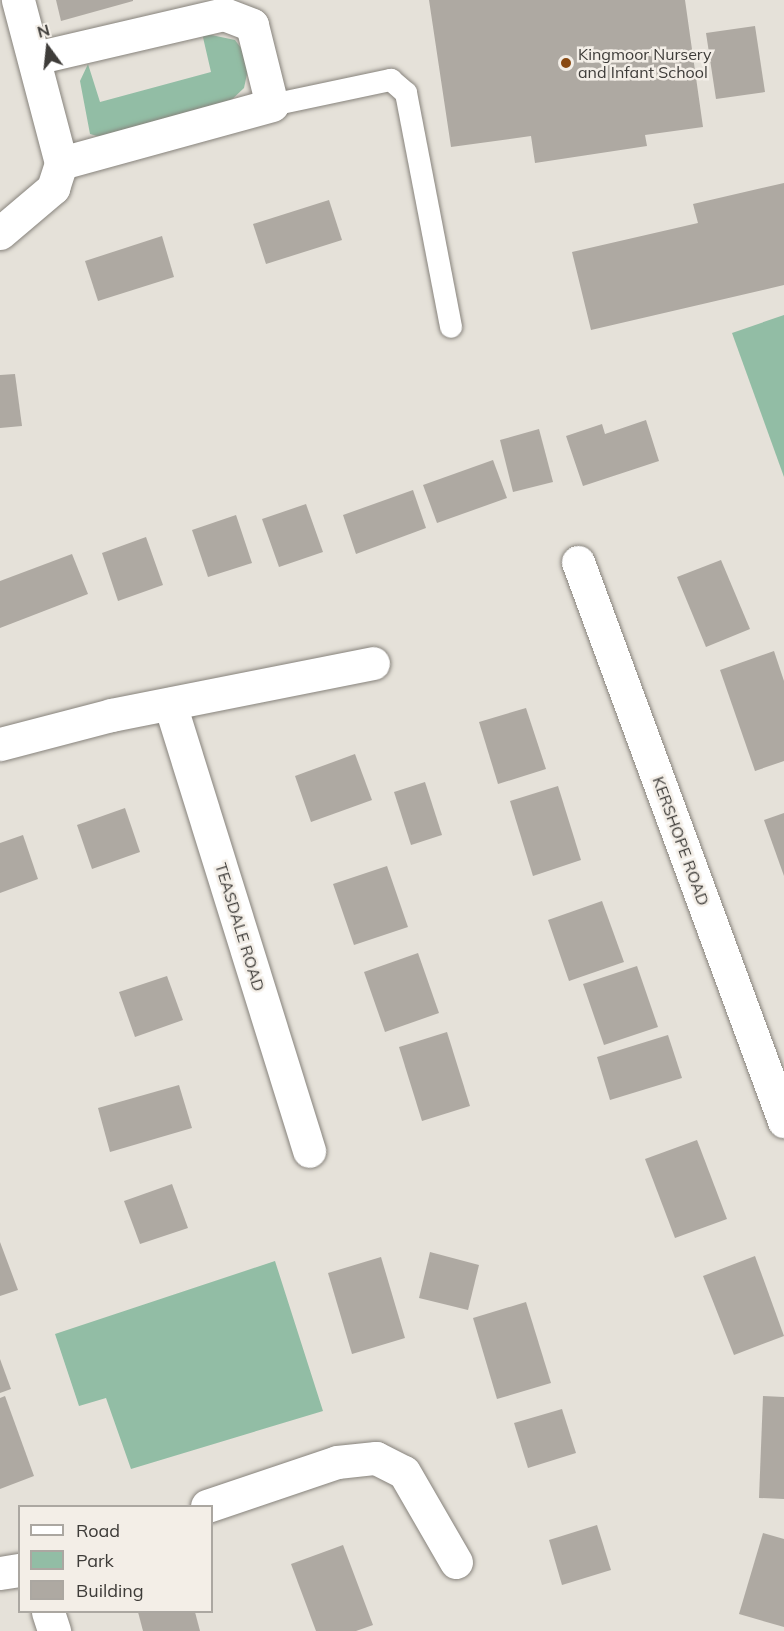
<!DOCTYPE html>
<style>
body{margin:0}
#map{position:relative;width:784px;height:1631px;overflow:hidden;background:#e5e1d9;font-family:Mulish,sans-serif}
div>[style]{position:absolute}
.green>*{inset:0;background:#92bda5}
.building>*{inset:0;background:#aea9a2}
.roads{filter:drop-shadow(0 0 2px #87837c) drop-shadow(0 0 2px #87837c)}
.lane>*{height:22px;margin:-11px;padding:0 11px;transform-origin:11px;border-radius:11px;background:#fff}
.street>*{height:33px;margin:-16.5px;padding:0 16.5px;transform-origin:16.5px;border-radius:16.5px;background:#fff}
.dots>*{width:16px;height:16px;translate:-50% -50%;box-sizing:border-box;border:3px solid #f3eee7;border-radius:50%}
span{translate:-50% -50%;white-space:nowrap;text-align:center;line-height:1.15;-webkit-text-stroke:5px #f3eee7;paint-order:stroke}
.poi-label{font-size:16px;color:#3e3c39}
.left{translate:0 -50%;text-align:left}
.street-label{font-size:16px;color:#3e3c39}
.legend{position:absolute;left:18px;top:1505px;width:195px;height:108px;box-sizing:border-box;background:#f3eee7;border:2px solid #aba7a1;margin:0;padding:8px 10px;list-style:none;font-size:18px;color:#3e3c39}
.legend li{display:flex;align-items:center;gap:12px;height:30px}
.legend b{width:30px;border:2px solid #aba7a1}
.north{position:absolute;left:18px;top:18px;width:60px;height:60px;-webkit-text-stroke:4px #f3eee7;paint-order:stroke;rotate:345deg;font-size:16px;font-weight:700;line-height:24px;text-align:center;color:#3e3c39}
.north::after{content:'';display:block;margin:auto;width:21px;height:27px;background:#3e3c39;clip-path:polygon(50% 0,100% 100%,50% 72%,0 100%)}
</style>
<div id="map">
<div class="green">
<div style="clip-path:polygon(202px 33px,235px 40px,250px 60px,244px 88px,224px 107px,108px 139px,90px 134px,80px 81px,88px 64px,100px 102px,211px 72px)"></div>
<div style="clip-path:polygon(784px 315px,784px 477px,732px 333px)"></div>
<div style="clip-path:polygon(275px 1261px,323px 1411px,131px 1469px,106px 1398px,79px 1406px,55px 1334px)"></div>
</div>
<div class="building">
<div style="clip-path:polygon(56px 0,133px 0,133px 1px,61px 21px)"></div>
<div style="clip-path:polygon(429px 0,685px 0,703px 127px,645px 135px,647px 146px,535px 163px,531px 136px,451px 147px)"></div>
<div style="clip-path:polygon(755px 26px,765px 92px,716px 99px,706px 33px)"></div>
<div style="clip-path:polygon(784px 183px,784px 285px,591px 330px,572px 252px,698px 223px,693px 204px)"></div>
<div style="clip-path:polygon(329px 200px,342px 240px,266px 264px,253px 224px)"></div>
<div style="clip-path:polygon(162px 236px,174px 277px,98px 301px,85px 261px)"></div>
<div style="clip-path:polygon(15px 374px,22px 426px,0 428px,0 375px)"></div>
<div style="clip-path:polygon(646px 420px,659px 461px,583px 486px,566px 436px,602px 424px,605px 434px)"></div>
<div style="clip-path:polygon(539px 429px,553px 482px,513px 492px,500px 440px)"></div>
<div style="clip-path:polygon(493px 460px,507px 498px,437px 523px,423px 485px)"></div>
<div style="clip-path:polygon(413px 490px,426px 528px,356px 554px,343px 515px)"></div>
<div style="clip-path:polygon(306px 504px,323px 552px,279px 567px,262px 519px)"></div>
<div style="clip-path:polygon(236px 515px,252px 563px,208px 577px,192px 530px)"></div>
<div style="clip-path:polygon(146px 537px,163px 585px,118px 601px,102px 553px)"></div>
<div style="clip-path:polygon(72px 554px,88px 594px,0 628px,0 581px)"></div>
<div style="clip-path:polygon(721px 560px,750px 629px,706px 647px,677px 577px)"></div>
<div style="clip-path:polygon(774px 651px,784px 681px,784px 761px,755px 771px,720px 670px)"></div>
<div style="clip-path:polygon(526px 708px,546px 769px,498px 784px,479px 722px)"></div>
<div style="clip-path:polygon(355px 754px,372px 800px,311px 822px,295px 776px)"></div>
<div style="clip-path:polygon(425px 782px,442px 835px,411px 845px,394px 792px)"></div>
<div style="clip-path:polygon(558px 786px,581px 860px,533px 876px,510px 801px)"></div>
<div style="clip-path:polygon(125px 808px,140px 852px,92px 869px,77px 825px)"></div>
<div style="clip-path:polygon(784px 813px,784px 876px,764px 820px)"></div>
<div style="clip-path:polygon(23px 835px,38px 879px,0 893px,0 843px)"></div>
<div style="clip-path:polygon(387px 866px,408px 927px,354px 945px,333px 884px)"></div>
<div style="clip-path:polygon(602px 901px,624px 962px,569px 981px,548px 920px)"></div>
<div style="clip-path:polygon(418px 953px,439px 1013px,385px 1032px,364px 972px)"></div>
<div style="clip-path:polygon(637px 966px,658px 1027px,604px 1045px,583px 984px)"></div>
<div style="clip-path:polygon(167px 976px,183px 1020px,135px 1037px,119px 992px)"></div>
<div style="clip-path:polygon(447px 1032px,470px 1106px,422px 1121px,399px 1047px)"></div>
<div style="clip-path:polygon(668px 1035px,682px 1078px,610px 1100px,597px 1057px)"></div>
<div style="clip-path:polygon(179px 1085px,192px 1128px,110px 1152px,98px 1108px)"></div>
<div style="clip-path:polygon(697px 1140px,727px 1219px,675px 1238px,645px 1159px)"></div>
<div style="clip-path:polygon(172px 1184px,188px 1228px,140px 1244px,124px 1201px)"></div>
<div style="clip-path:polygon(0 1242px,18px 1290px,0 1296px)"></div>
<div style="clip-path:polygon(430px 1252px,479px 1265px,468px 1310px,419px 1298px)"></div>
<div style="clip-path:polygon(755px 1256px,784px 1336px,734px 1355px,703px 1276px)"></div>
<div style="clip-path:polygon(381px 1257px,405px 1338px,352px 1354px,328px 1273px)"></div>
<div style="clip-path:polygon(526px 1302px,551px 1383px,497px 1399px,473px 1318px)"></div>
<div style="clip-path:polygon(0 1359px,11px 1389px,0 1393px)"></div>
<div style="clip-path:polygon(5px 1396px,34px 1476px,0 1489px,0 1398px)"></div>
<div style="clip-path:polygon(763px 1396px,784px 1397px,784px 1499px,759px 1498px)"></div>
<div style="clip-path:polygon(562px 1409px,576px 1453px,528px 1468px,514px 1423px)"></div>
<div style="clip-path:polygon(597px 1525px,611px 1570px,562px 1585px,549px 1540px)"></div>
<div style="clip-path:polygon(763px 1533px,784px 1539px,784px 1627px,739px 1614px)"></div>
<div style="clip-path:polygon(343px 1545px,373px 1625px,356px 1631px,316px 1631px,291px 1564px)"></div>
<div style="clip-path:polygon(138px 1612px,195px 1612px,200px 1631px,143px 1631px)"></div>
</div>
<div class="roads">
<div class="lane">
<div style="left:272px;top:105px;width:122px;rotate:-11.9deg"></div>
<div style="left:391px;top:80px;width:20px;rotate:41deg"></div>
<div style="left:406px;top:93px;width:238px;rotate:79.1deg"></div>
</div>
<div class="street">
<div style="left:35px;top:58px;width:194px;rotate:-13.1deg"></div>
<div style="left:224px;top:14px;width:30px;rotate:21deg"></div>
<div style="left:252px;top:25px;width:82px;rotate:76deg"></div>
<div style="left:272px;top:105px;width:219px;rotate:164.6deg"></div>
<div style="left:0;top:233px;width:70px;rotate:-40.3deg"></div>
<div style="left:53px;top:188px;width:26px;rotate:-72deg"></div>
<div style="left:61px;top:163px;width:169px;rotate:-104.8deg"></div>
<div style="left:578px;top:562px;width:596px;rotate:69.77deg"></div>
<div style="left:170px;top:704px;width:468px;rotate:72.7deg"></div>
<div style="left:0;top:744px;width:115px;rotate:-14.6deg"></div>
<div style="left:111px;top:715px;width:267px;rotate:-11.2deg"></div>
<div style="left:207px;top:1506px;width:137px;rotate:-18.7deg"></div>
<div style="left:337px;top:1462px;width:39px;rotate:-6deg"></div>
<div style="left:376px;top:1458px;width:31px;rotate:27deg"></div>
<div style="left:404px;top:1472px;width:104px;rotate:60deg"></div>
<div style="left:0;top:1573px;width:20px;rotate:-9deg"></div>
<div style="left:48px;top:1612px;width:20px;rotate:72deg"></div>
</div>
</div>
<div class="dots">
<div style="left:566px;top:63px;background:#894911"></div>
</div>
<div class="poi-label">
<span class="left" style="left:578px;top:63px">Kingmoor Nursery<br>and Infant School</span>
</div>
<div class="street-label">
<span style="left:681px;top:841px;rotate:70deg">KERSHOPE ROAD</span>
<span style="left:240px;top:927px;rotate:73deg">TEASDALE ROAD</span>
</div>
<ul class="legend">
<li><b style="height:8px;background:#fff"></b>Road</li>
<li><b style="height:16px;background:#92bda5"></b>Park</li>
<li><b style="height:16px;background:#aea9a2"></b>Building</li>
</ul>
<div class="north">N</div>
</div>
